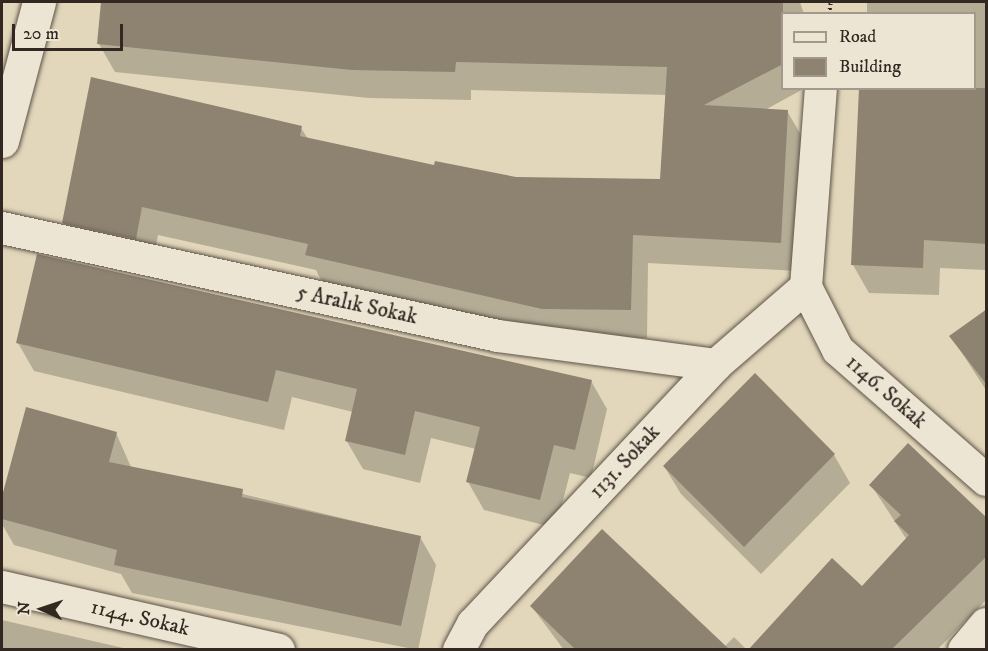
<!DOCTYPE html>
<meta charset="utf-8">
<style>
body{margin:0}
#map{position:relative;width:988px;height:651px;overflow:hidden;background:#e2d7bb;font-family:"IM FELL DW Pica",serif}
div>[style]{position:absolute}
.shadow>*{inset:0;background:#0003}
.building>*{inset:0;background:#8e8371}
.path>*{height:4px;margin-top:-2px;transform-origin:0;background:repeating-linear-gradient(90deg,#332721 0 1.5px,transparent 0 4.5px)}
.roads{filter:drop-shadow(0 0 2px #5f5348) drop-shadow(0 0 2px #5f5348)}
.street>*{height:32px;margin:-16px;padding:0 16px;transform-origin:16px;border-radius:16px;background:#ece5d3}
.secondary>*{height:33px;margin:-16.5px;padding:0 16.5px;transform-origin:16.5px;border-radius:16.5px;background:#ece5d3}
span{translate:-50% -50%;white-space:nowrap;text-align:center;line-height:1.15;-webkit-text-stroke:4.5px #ece5d3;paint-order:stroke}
.street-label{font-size:21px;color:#332721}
.frame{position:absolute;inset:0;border:3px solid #332721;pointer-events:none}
.legend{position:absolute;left:781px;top:12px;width:195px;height:78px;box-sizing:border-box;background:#ece5d3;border:2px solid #a2998c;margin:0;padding:8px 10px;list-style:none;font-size:18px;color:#332721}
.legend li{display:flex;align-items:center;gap:12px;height:30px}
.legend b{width:30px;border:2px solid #a2998c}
.north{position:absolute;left:12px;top:579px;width:60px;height:60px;-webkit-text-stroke:4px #ece5d3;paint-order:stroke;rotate:273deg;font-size:16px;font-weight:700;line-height:24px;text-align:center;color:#332721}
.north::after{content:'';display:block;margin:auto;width:21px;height:27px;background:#332721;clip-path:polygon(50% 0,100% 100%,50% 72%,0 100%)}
.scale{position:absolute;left:12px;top:24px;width:111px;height:27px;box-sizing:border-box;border:3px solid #332721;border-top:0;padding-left:8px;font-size:18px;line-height:21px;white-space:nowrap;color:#332721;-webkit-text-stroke:4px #ece5d3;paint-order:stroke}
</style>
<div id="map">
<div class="shadow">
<div style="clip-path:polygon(106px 2px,800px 2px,804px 14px,782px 14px,782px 88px,805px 88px,765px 110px,787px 111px,804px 140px,797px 271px,648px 263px,647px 338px,559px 337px,323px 284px,316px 270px,158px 235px,152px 267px,80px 251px,63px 222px,301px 128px,308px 139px,436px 167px,516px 178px,662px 181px,667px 95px,471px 90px,471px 100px,369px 98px,115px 72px,99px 44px)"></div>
<div style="clip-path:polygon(867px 2px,986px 2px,986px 270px,940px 268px,939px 295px,869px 293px,853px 265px,974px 88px,974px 14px,867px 14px)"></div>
<div style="clip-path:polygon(986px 310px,986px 390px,951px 336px)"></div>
<div style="clip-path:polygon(18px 343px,591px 381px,607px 409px,591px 478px,570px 473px,556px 528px,484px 510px,468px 482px,476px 449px,431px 438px,420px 483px,363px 469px,346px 440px,353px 412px,292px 397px,284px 430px,34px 371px)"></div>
<div style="clip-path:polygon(27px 409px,116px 433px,131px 467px,420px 537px,436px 565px,418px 650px,132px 593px,121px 574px,14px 545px,2px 524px,2px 501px)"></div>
<div style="clip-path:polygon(834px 455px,850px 483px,761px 574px,681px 494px,664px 466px)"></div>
<div style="clip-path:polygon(871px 485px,986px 520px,986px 600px,937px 650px,750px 650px,862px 588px,907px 540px)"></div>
<div style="clip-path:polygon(532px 607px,725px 646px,734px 637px,747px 650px,564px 650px)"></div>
<div style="clip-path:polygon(2px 620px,132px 650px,2px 650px)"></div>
</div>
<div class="building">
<div style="clip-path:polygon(101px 2px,783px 2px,783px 64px,704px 105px,788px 110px,781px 243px,633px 235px,631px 310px,542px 309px,305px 255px,308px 244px,142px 207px,136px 239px,62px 223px,91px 77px,302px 126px,300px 136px,434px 165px,435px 161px,516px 177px,660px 179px,667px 67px,456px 62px,455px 72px,352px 70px,97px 44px)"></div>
<div style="clip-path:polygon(859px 88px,987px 88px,987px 244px,924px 240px,923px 268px,851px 265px)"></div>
<div style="clip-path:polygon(37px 254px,592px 380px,575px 450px,554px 445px,540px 500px,466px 482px,480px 427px,415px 411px,405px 455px,345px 441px,357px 389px,276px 370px,268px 402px,16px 343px)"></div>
<div style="clip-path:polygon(987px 309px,987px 385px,949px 336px)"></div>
<div style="clip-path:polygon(755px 373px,835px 454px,744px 547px,663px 466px)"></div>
<div style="clip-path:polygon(26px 407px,117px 432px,109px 462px,243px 489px,242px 497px,421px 536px,401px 626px,114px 565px,117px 550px,2px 519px,2px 496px)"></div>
<div style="clip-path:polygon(908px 443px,987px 518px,987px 556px,891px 650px,748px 650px,832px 558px,862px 586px,909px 535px,894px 521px,901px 515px,869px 485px)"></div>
<div style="clip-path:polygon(602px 529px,730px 650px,576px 650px,530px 606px)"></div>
</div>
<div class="path">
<div style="left:829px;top:14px;width:12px;rotate:-81deg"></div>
</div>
<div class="roads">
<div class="street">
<div style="left:2px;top:228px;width:508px;rotate:12.28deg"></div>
<div style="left:498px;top:336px;width:220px;rotate:7.6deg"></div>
<div style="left:806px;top:287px;width:71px;rotate:63.1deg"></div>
<div style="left:838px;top:350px;width:197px;rotate:41.3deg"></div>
<div style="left:806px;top:287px;width:200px;rotate:-85.7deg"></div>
<div style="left:2px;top:587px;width:284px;rotate:12.8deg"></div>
<div style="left:459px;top:650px;width:30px;rotate:-62deg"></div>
<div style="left:473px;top:624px;width:355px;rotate:-46.8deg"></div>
<div style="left:716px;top:365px;width:119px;rotate:-40.9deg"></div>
<div style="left:964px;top:650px;width:34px;rotate:-50deg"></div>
</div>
<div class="secondary">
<div style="left:2px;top:141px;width:144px;rotate:-75.1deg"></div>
</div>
</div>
<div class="street-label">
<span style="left:357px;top:305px;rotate:12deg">5 Aralık Sokak</span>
<span style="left:886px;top:392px;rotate:41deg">1146. Sokak</span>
<span style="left:625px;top:462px;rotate:-47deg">1131. Sokak</span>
<span style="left:140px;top:618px;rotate:13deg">1144. Sokak</span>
</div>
<div class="frame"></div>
<ul class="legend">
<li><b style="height:8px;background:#ece5d3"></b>Road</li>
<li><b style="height:16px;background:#8e8371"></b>Building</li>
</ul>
<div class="north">N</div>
<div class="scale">20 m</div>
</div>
